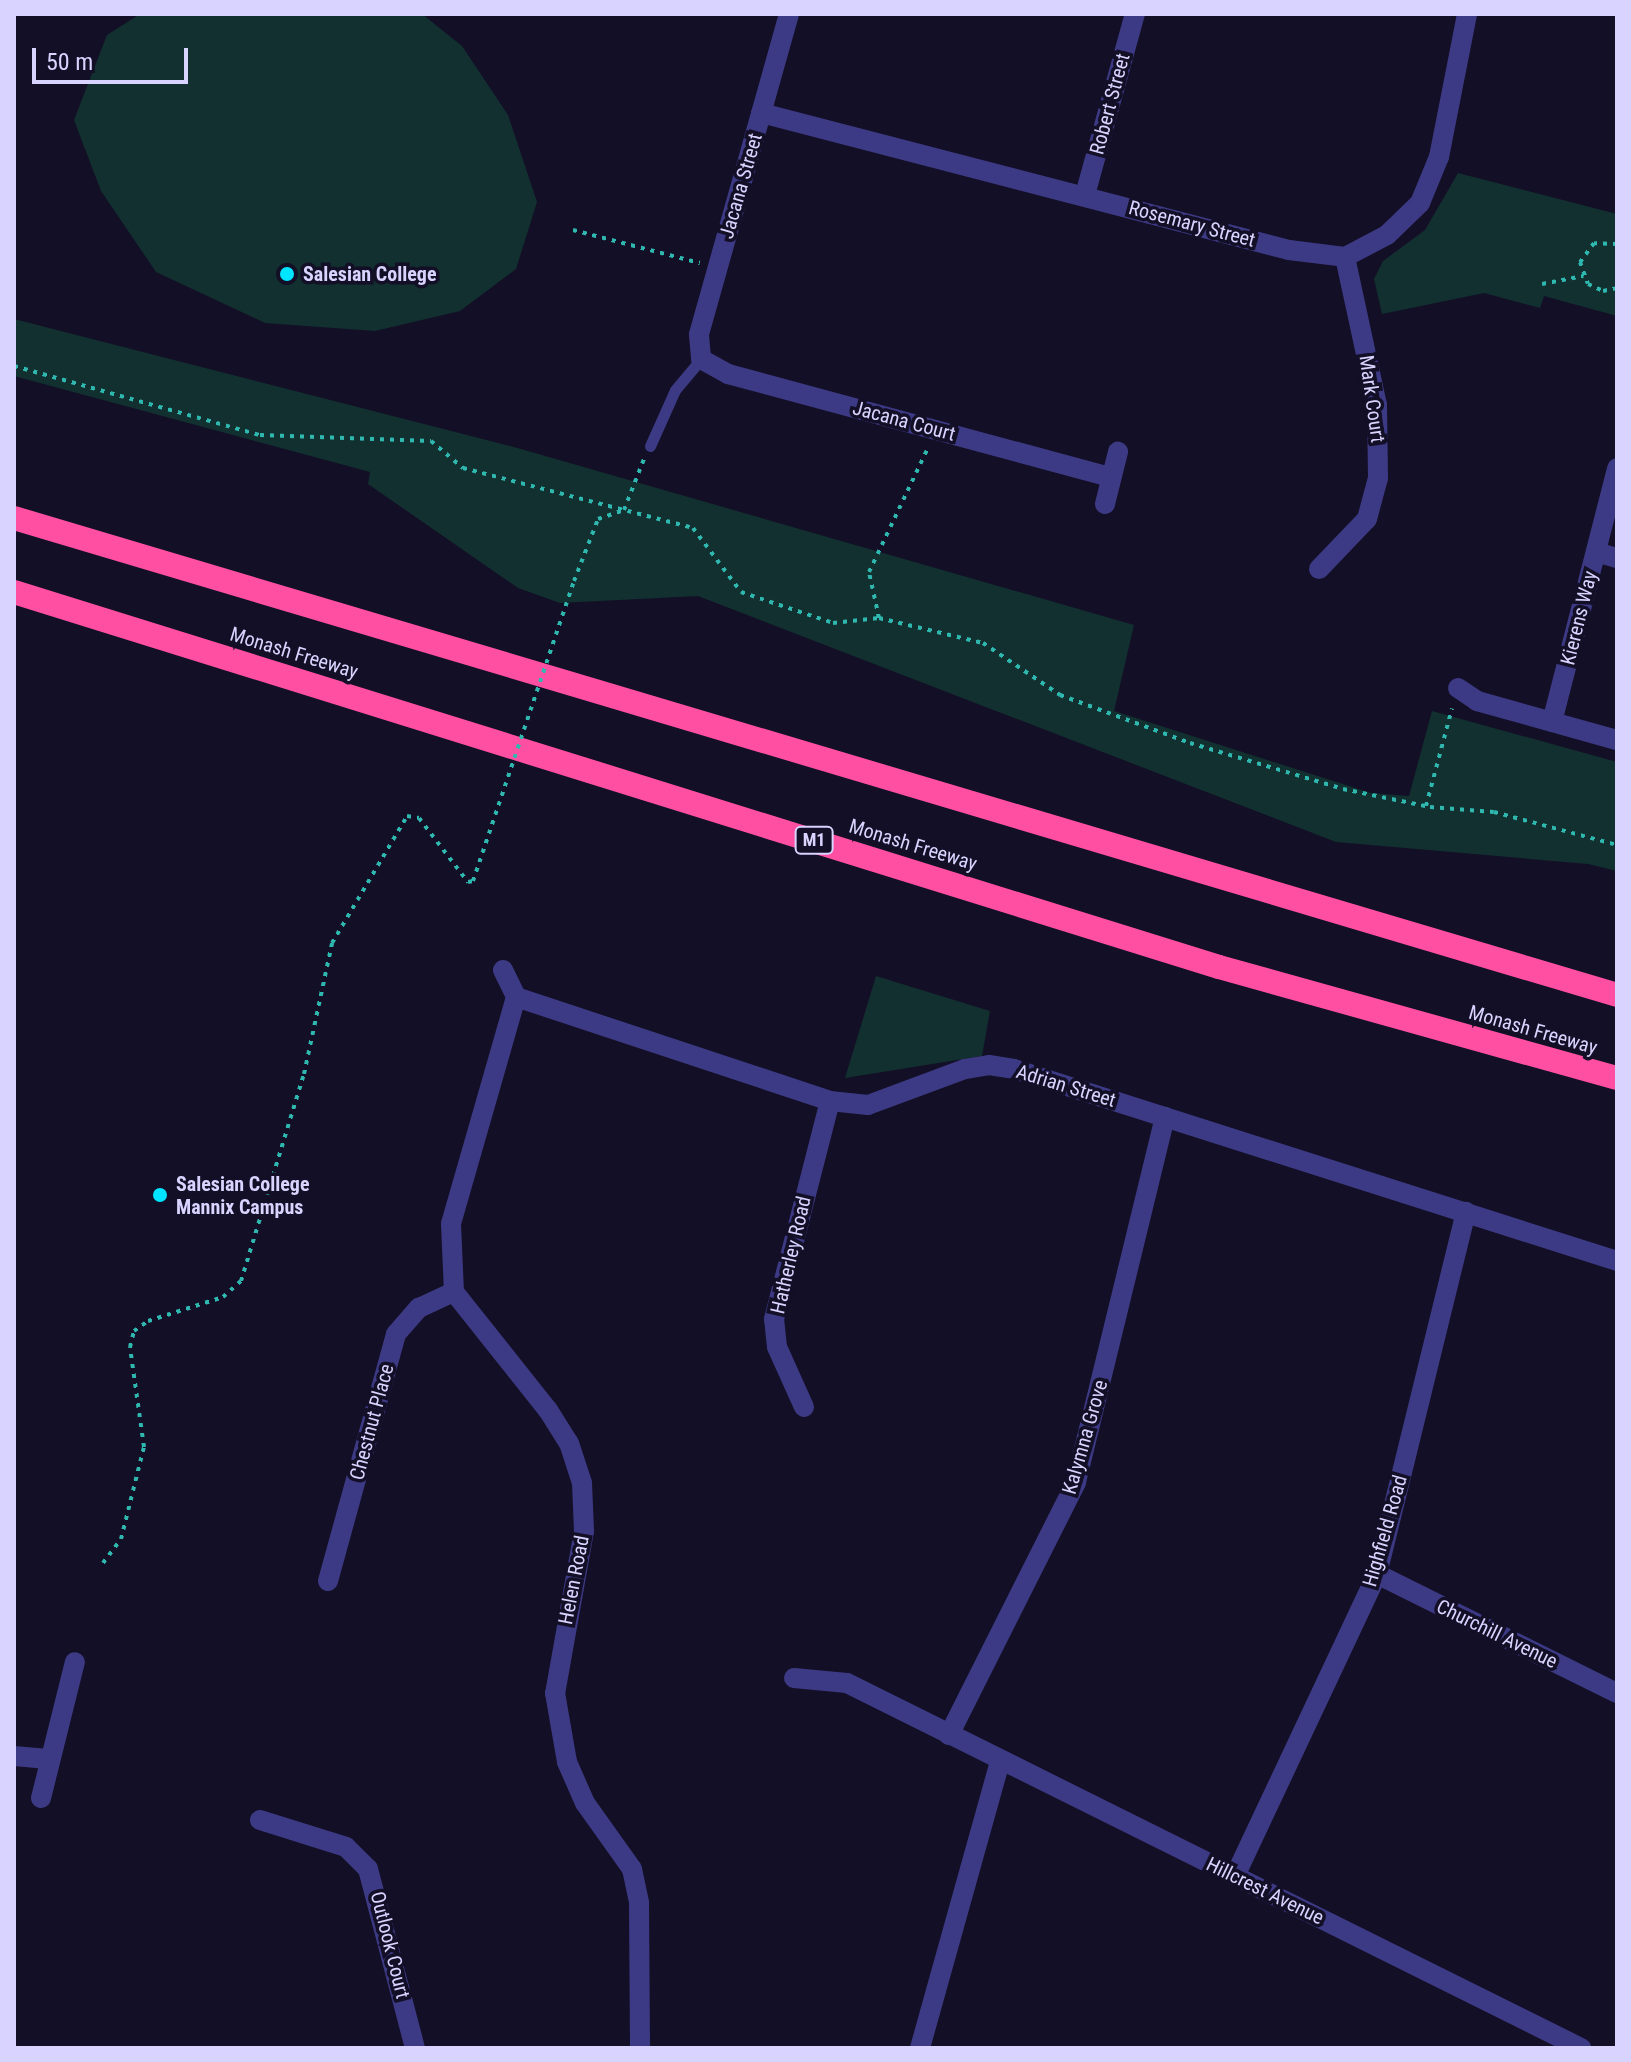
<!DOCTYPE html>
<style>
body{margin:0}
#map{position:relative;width:1631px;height:2062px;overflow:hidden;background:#130f26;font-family:"Roboto Condensed",sans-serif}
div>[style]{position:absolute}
.green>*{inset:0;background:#12302f}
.path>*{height:4px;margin-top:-2px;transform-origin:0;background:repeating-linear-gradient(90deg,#2fb8b0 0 4px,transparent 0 10px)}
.lane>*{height:11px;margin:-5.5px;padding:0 5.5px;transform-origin:5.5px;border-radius:5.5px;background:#3d3a85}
.street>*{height:20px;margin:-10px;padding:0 10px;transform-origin:10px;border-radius:10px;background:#3d3a85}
.highway>*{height:24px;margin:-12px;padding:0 12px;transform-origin:12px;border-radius:12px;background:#ff4fa3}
.path-bridge>*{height:4px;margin-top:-2px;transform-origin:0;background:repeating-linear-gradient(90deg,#2fb8b0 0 4px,transparent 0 10px)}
.dots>*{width:22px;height:22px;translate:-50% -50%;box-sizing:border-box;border:4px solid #130f26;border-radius:50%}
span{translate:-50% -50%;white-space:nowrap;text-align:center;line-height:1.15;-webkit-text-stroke:7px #130f26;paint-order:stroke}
.shield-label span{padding:2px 6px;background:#130f26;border:2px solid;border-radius:6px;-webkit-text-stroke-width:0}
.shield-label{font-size:18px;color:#d9d4ff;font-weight:700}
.street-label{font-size:20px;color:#d9d4ff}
.poi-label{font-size:20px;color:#d9d4ff;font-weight:700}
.left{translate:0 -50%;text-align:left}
.frame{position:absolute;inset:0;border:16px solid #d9d4ff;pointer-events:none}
.scale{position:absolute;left:32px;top:48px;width:156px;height:36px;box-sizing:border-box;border:4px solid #d9d4ff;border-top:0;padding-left:10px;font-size:24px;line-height:28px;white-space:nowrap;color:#d9d4ff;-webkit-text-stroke:6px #130f26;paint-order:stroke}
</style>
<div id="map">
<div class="green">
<div style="clip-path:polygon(140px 14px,422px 14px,462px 46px,508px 115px,537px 202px,516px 269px,460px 311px,375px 331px,265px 323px,156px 272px,101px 191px,74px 120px,107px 35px)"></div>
<div style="clip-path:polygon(1458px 173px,1617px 214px,1617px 316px,1544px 296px,1540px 308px,1484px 293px,1382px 314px,1374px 279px,1383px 261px,1425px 230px)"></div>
<div style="clip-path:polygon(14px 319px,514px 447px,1134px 625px,1114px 711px,1371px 793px,1409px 796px,1432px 711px,1617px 762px,1617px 871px,1588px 864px,1336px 842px,698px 596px,560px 603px,518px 588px,368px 484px,370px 472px,14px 376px)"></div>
<div style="clip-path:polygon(876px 976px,990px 1011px,982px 1056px,845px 1078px)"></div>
</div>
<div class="path">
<div style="left:573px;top:230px;width:131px;rotate:14.6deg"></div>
<div style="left:1617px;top:244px;width:23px;rotate:-178deg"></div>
<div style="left:1594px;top:243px;width:24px;rotate:126deg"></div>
<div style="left:1580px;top:262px;width:23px;rotate:70deg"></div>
<div style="left:1588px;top:284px;width:17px;rotate:25deg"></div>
<div style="left:1603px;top:291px;width:14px;rotate:-12deg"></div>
<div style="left:1542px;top:284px;width:42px;rotate:-11deg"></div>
<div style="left:14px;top:366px;width:255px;rotate:15.7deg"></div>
<div style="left:260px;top:435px;width:171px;rotate:2deg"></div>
<div style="left:431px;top:441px;width:42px;rotate:40.2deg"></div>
<div style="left:463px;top:468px;width:238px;rotate:14.6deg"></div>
<div style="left:693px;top:528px;width:80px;rotate:53.1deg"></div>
<div style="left:741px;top:592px;width:97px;rotate:18.6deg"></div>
<div style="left:833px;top:623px;width:46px;rotate:-6.2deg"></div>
<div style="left:879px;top:618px;width:107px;rotate:13.5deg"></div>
<div style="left:983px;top:643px;width:93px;rotate:34deg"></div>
<div style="left:1060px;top:695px;width:139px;rotate:20.3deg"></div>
<div style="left:1190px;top:743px;width:160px;rotate:16.7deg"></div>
<div style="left:1343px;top:789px;width:89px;rotate:11.7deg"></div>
<div style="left:1430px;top:807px;width:64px;rotate:4.5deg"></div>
<div style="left:1494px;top:812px;width:127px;rotate:15deg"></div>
<div style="left:574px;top:581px;width:66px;rotate:-68.8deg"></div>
<div style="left:598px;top:519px;width:28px;rotate:-19deg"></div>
<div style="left:624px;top:510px;width:55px;rotate:-68.6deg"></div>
<div style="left:879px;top:618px;width:47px;rotate:-102.3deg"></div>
<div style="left:869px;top:572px;width:137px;rotate:-64.6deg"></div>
<div style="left:1426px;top:806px;width:101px;rotate:-75.1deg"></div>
<div style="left:103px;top:1563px;width:30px;rotate:-53deg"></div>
<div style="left:121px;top:1539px;width:95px;rotate:-76deg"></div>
<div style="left:144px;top:1447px;width:101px;rotate:-98deg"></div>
<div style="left:130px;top:1347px;width:16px;rotate:-76deg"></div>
<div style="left:134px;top:1331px;width:17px;rotate:-36deg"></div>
<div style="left:148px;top:1321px;width:79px;rotate:-17.7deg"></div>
<div style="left:223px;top:1297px;width:24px;rotate:-42deg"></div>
<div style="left:241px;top:1281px;width:216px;rotate:-73.1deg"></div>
<div style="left:304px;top:1074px;width:134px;rotate:-77.9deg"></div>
<div style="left:332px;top:943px;width:147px;rotate:-59.4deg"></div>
<div style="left:407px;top:816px;width:12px;rotate:9deg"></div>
<div style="left:419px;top:818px;width:81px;rotate:52.6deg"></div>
<div style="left:468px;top:882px;width:5px;rotate:-11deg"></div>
</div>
<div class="lane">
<div style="left:650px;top:446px;width:61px;rotate:-65.9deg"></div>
<div style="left:675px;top:390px;width:40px;rotate:-50deg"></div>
</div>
<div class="street">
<div style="left:789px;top:14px;width:333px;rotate:105.7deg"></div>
<div style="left:699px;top:335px;width:24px;rotate:85deg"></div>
<div style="left:701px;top:359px;width:31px;rotate:29deg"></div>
<div style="left:728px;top:374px;width:397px;rotate:15.1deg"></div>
<div style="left:761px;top:113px;width:545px;rotate:14.55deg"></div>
<div style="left:1289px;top:250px;width:56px;rotate:7.1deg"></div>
<div style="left:1345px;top:257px;width:47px;rotate:-27.6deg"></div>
<div style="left:1387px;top:235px;width:46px;rotate:-44.1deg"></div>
<div style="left:1420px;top:203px;width:50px;rotate:-67.6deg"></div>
<div style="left:1439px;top:157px;width:146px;rotate:-78.9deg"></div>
<div style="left:1085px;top:195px;width:188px;rotate:-74.6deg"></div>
<div style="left:1105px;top:504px;width:54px;rotate:-76deg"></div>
<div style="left:1596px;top:552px;width:22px;rotate:16deg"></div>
<div style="left:1319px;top:569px;width:69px;rotate:-46.2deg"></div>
<div style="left:1367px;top:519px;width:42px;rotate:-75deg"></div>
<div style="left:1378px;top:478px;width:73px;rotate:-90.8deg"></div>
<div style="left:1377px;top:405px;width:151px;rotate:-102.2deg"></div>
<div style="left:1458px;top:688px;width:23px;rotate:34deg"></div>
<div style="left:1477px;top:701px;width:145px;rotate:15.6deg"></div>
<div style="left:1552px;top:722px;width:262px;rotate:-75.6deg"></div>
<div style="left:503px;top:970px;width:30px;rotate:64deg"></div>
<div style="left:516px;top:997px;width:331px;rotate:18.3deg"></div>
<div style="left:830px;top:1101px;width:38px;rotate:6deg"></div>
<div style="left:868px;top:1105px;width:103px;rotate:-20.4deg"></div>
<div style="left:965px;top:1069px;width:24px;rotate:-9deg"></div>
<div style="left:989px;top:1065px;width:25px;rotate:9deg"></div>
<div style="left:1014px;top:1069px;width:633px;rotate:17.66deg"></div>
<div style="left:516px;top:997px;width:236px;rotate:106deg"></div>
<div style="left:451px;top:1224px;width:68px;rotate:87.5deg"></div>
<div style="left:454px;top:1292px;width:151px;rotate:51.5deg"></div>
<div style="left:548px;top:1410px;width:39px;rotate:58deg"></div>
<div style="left:569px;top:1443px;width:42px;rotate:72deg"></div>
<div style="left:582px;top:1483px;width:48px;rotate:87.6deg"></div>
<div style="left:584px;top:1531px;width:165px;rotate:100.1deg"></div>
<div style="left:555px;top:1693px;width:70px;rotate:80.1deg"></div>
<div style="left:567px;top:1762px;width:45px;rotate:66.3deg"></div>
<div style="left:585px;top:1803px;width:81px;rotate:54.5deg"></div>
<div style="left:632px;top:1869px;width:35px;rotate:78deg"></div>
<div style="left:639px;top:1903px;width:145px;rotate:89.6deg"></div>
<div style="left:804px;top:1407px;width:66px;rotate:-114.2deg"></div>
<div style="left:777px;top:1347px;width:28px;rotate:-96deg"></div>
<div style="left:774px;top:1319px;width:225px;rotate:-75.6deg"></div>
<div style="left:1377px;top:1574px;width:268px;rotate:26.4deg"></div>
<div style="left:328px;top:1581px;width:256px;rotate:-74.6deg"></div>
<div style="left:396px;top:1334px;width:35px;rotate:-49deg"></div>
<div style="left:419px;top:1308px;width:38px;rotate:-25deg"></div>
<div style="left:794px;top:1678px;width:53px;rotate:5.4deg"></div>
<div style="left:847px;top:1683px;width:820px;rotate:26.44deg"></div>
<div style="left:949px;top:1735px;width:283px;rotate:-63.3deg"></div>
<div style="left:1076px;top:1482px;width:376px;rotate:-76.3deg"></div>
<div style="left:14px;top:1756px;width:34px;rotate:5deg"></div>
<div style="left:41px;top:1798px;width:140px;rotate:-76deg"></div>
<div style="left:260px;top:1820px;width:90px;rotate:17.4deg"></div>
<div style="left:346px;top:1847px;width:31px;rotate:45deg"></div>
<div style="left:368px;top:1869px;width:185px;rotate:75.3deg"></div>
<div style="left:1235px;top:1876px;width:334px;rotate:-64.8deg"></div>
<div style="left:1377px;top:1574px;width:373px;rotate:-76.2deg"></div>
<div style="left:920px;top:2048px;width:298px;rotate:-74.4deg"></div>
</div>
<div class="highway">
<div style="left:14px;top:518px;width:1672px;rotate:16.57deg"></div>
<div style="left:14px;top:592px;width:1262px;rotate:17.29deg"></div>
<div style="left:1219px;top:967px;width:413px;rotate:15.6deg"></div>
</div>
<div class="path-bridge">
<div style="left:473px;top:881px;width:317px;rotate:-71.4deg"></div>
</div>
<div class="dots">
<div style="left:287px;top:274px;background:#00e5ff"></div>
<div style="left:160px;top:1195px;background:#00e5ff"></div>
</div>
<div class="shield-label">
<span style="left:814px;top:840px">M1</span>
</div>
<div class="street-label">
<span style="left:1110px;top:104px;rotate:-75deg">Robert Street</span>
<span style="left:741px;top:186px;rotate:-74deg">Jacana Street</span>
<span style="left:1192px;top:224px;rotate:15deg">Rosemary Street</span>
<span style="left:1372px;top:399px;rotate:82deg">Mark Court</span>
<span style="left:904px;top:421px;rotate:15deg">Jacana Court</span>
<span style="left:1579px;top:618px;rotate:-76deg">Kierens Way</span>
<span style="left:294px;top:653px;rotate:17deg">Monash Freeway</span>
<span style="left:913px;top:845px;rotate:17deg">Monash Freeway</span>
<span style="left:1533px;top:1030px;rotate:16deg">Monash Freeway</span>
<span style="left:1066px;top:1086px;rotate:17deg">Adrian Street</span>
<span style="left:791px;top:1255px;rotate:-77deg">Hatherley Road</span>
<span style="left:372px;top:1422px;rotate:-75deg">Chestnut Place</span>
<span style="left:1085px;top:1437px;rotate:-74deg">Kalymna Grove</span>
<span style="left:1385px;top:1531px;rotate:-74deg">Highfield Road</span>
<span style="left:574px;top:1580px;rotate:-79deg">Helen Road</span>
<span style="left:1497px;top:1634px;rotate:26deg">Churchill Avenue</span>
<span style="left:1265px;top:1891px;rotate:26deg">Hillcrest Avenue</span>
<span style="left:390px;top:1945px;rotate:76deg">Outlook Court</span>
</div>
<div class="poi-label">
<span class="left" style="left:303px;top:274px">Salesian College</span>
<span class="left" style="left:176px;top:1196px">Salesian College<br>Mannix Campus</span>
</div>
<div class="frame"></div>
<div class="scale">50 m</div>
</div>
